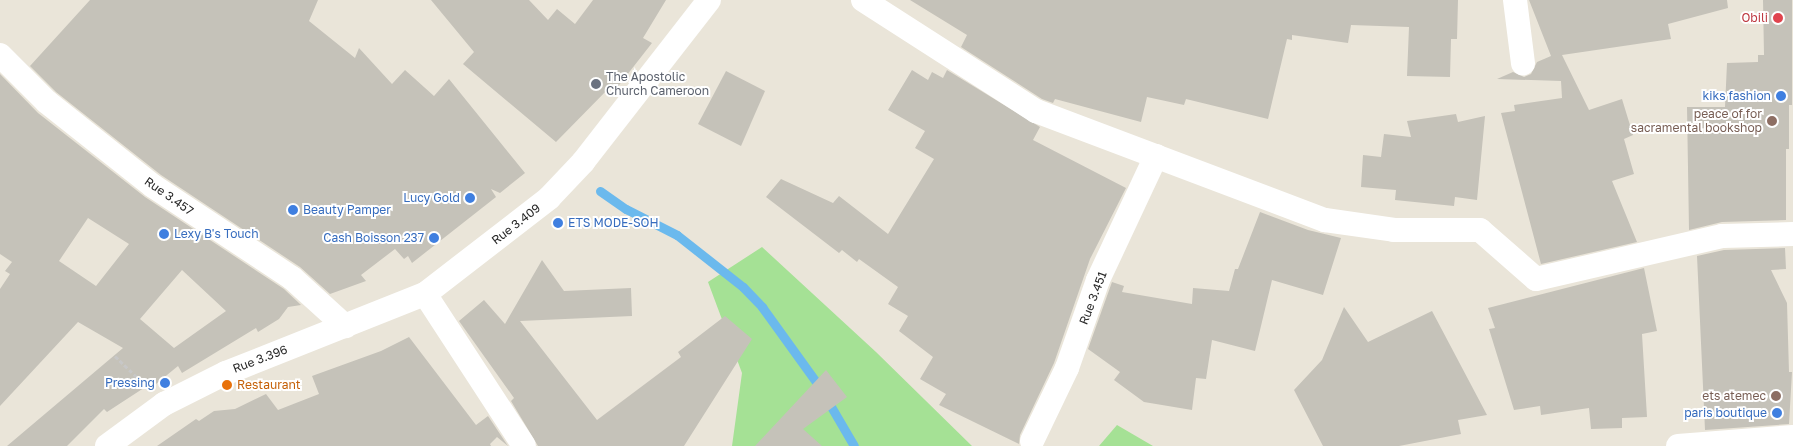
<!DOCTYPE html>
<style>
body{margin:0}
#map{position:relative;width:1793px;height:446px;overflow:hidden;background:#eae5d9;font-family:"Golos Text",sans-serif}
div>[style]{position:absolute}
.green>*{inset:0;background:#a5e195}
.stream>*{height:9px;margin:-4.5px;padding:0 4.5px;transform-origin:4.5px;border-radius:4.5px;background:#6bb9ed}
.building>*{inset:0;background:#c5c2b9}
.path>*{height:3px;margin-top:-1.5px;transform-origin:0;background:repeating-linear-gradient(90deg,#c7c7c7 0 4px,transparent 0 6.5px)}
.street>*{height:24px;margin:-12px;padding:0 12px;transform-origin:12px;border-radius:12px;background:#fff}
.dots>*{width:14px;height:14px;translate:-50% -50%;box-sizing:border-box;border:2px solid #fff;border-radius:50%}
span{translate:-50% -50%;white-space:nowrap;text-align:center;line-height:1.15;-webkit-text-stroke:4px #fff;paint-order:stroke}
.health-label{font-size:12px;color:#be3a42}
.right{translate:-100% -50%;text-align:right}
.worship-label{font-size:12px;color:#5b616d}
.left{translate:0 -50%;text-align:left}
.shop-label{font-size:12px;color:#366cbe}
.education-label{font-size:12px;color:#785e54}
.street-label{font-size:12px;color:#282828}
.food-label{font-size:12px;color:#c56008}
</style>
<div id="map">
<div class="green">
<div style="clip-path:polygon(762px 247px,876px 352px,972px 446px,732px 446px,742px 373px,708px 282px)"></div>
<div style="clip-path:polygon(1117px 425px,1153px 446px,1099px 446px)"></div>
</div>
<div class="stream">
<div style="left:600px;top:191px;width:32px;rotate:35deg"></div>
<div style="left:626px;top:209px;width:57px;rotate:27deg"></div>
<div style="left:677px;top:235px;width:84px;rotate:38.2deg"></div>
<div style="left:743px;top:287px;width:28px;rotate:46deg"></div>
<div style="left:762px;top:307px;width:97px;rotate:54.2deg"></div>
<div style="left:819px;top:386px;width:69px;rotate:59.7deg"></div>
</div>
<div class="building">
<div style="clip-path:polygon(90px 0,318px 0,309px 21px,355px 58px,359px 48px,392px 84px,405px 70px,434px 96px,449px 79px,525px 173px,500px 193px,491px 189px,496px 197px,412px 263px,408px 256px,404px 259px,395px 249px,361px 275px,366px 281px,330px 294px,300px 267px,161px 175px,56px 92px,30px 66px)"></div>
<div style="clip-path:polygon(431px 0,529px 0,548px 20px,557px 9px,575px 24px,593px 0,666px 0,643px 38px,652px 43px,616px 89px,611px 86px,556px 142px,463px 64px,474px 52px)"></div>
<div style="clip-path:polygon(910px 0,1458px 0,1457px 39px,1451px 39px,1450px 77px,1407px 76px,1409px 27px,1351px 25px,1348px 43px,1292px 35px,1292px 40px,1287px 39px,1268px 119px,1186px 99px,1184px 105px,1147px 97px,1141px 122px,1055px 99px,1053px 103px,1042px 99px,961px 47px,967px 35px)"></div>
<div style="clip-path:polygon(1529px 0,1727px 0,1728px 8px,1668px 24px,1671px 39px,1562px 55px,1589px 110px,1622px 99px,1633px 135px,1624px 139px,1634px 174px,1612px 181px,1637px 242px,1541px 264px,1501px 113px,1515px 111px,1514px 105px,1562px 98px,1561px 81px,1497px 79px,1513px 72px,1524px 77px,1531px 74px,1537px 62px,1551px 56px)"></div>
<div style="clip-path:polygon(1763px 0,1792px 0,1792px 105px,1789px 105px,1789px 149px,1786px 149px,1786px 220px,1722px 222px,1689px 230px,1687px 107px,1725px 107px,1727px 63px,1758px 62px,1758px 55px,1764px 55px)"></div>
<div style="clip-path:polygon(912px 70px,928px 80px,932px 72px,943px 78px,947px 70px,1040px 127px,1033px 140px,1126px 188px,1090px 259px,1054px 363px,1020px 435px,1019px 444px,939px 405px,946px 394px,920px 379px,933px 357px,899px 331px,908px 316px,888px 304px,898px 287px,859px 259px,857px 262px,842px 250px,839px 253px,766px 197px,781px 179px,833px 203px,839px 196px,888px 234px,934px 159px,915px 148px,925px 131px,888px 110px)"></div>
<div style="clip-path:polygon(726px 71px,765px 91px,741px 146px,698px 124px)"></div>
<div style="clip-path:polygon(evenodd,0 74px,38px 113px,145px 197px,284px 289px,301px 305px,288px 307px,279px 319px,258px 332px,256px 328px,182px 373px,178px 366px,156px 384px,153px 382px,107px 412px,104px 409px,67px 446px,7px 446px,123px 348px,78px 322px,0 406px,0 289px,10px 274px,5px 271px,12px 262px,0 254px,0 74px,88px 218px,129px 244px,96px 286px,59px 261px,88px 218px,0 74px,182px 270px,226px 311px,174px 348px,140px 319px,182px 270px)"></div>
<div style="clip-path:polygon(1456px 114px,1458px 122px,1485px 116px,1477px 200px,1455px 197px,1454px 206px,1395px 200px,1396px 190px,1361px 187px,1363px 155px,1381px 157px,1384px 134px,1411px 137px,1407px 121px)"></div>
<div style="clip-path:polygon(1260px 212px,1308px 230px,1341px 238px,1323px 295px,1272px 280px,1255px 351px,1212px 340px,1206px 379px,1196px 378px,1192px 410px,1144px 402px,1114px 380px,1120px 372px,1088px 349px,1112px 282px,1124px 286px,1122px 292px,1192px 304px,1193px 288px,1229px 291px,1235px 269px,1238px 269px)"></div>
<div style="clip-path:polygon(1785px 248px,1786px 269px,1771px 270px,1787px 303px,1789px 372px,1792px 372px,1789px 424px,1705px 430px,1697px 256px,1724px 250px)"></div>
<div style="clip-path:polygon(542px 260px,564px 291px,631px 288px,632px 316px,520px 321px,597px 420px,681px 357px,678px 352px,725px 316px,752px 339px,684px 446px,538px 446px,511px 401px,514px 398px,459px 321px,484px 300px,505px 324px)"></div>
<div style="clip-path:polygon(1644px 268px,1657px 331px,1642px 334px,1647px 417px,1622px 418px,1622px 428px,1591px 429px,1589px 408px,1541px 415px,1540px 406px,1514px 410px,1489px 329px,1495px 328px,1488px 308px)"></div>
<div style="clip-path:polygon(1344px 307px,1368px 342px,1432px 311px,1487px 415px,1458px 420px,1461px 434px,1399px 446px,1323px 446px,1294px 390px,1322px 360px)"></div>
<div style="clip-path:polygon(409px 337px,476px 425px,488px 416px,508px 446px,497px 437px,490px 444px,491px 446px,157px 446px,196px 419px,199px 421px,214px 411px,235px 409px,266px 394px,278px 410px,319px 394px,312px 376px,381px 351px)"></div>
<div style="clip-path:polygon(826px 370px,847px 397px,803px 429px,822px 446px,755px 446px)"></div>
</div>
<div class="path">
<div style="left:115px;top:356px;width:40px;rotate:44deg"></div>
</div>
<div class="street">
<div style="left:863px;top:0;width:206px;rotate:32.7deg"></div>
<div style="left:1036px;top:111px;width:309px;rotate:20.7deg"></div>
<div style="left:1325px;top:220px;width:70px;rotate:8.2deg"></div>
<div style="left:1394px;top:230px;width:86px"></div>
<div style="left:1480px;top:230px;width:74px;rotate:41.2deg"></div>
<div style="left:1536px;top:279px;width:191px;rotate:-13deg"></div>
<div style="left:1722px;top:236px;width:71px;rotate:-1.6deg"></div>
<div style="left:1515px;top:0;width:64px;rotate:82.8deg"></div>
<div style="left:0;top:55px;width:66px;rotate:45deg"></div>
<div style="left:47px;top:102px;width:135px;rotate:38.4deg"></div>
<div style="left:153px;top:186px;width:167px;rotate:33.5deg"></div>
<div style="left:292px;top:278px;width:72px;rotate:42.2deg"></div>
<div style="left:425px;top:294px;width:181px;rotate:56.9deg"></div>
<div style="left:1032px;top:441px;width:81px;rotate:-64.4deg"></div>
<div style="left:1067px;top:368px;width:93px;rotate:-70.6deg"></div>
<div style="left:1098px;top:280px;width:137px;rotate:-64.9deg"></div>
<div style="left:107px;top:446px;width:71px;rotate:-36.4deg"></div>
<div style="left:164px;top:404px;width:69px;rotate:-26.6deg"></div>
<div style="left:226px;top:373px;width:214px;rotate:-21.7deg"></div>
<div style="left:425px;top:294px;width:157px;rotate:-37.7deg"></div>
<div style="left:549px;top:198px;width:50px;rotate:-46.6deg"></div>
<div style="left:583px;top:162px;width:205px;rotate:-52.1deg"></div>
<div style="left:1678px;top:446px;width:115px;rotate:-4.5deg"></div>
</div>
<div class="dots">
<div style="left:1778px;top:18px;background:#e0444e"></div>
<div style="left:596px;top:84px;background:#6b7280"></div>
<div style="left:1781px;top:96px;background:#3f7fe0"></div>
<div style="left:1772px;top:121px;background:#8d6e63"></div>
<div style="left:470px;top:198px;background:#3f7fe0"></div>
<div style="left:293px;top:210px;background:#3f7fe0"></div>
<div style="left:558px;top:223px;background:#3f7fe0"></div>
<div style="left:164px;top:234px;background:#3f7fe0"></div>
<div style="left:434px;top:238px;background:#3f7fe0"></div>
<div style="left:165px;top:383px;background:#3f7fe0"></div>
<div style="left:227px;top:385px;background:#e8710a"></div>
<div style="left:1776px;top:396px;background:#8d6e63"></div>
<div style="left:1777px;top:413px;background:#3f7fe0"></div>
</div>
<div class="health-label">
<span class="right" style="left:1768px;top:18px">Obili</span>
</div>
<div class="worship-label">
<span class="left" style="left:606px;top:84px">The Apostolic<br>Church Cameroon</span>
</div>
<div class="shop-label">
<span class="right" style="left:1771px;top:96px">kiks fashion</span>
<span class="right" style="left:460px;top:198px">Lucy Gold</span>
<span class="left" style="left:303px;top:210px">Beauty Pamper</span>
<span class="left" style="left:568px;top:223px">ETS MODE-SOH</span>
<span class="left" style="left:174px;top:234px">Lexy B's Touch</span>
<span class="right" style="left:424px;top:238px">Cash Boisson 237</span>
<span class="right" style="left:155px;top:383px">Pressing</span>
<span class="right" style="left:1767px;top:413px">paris boutique</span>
</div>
<div class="education-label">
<span class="right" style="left:1762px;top:121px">peace of for<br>sacramental bookshop</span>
<span class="right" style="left:1766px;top:396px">ets atemec</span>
</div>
<div class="street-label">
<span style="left:169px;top:196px;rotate:35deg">Rue 3.457</span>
<span style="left:516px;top:224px;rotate:-38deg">Rue 3.409</span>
<span style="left:1093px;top:298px;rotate:-69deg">Rue 3.451</span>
<span style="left:260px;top:359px;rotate:-21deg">Rue 3.396</span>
</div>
<div class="food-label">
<span class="left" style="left:237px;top:385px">Restaurant</span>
</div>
</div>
